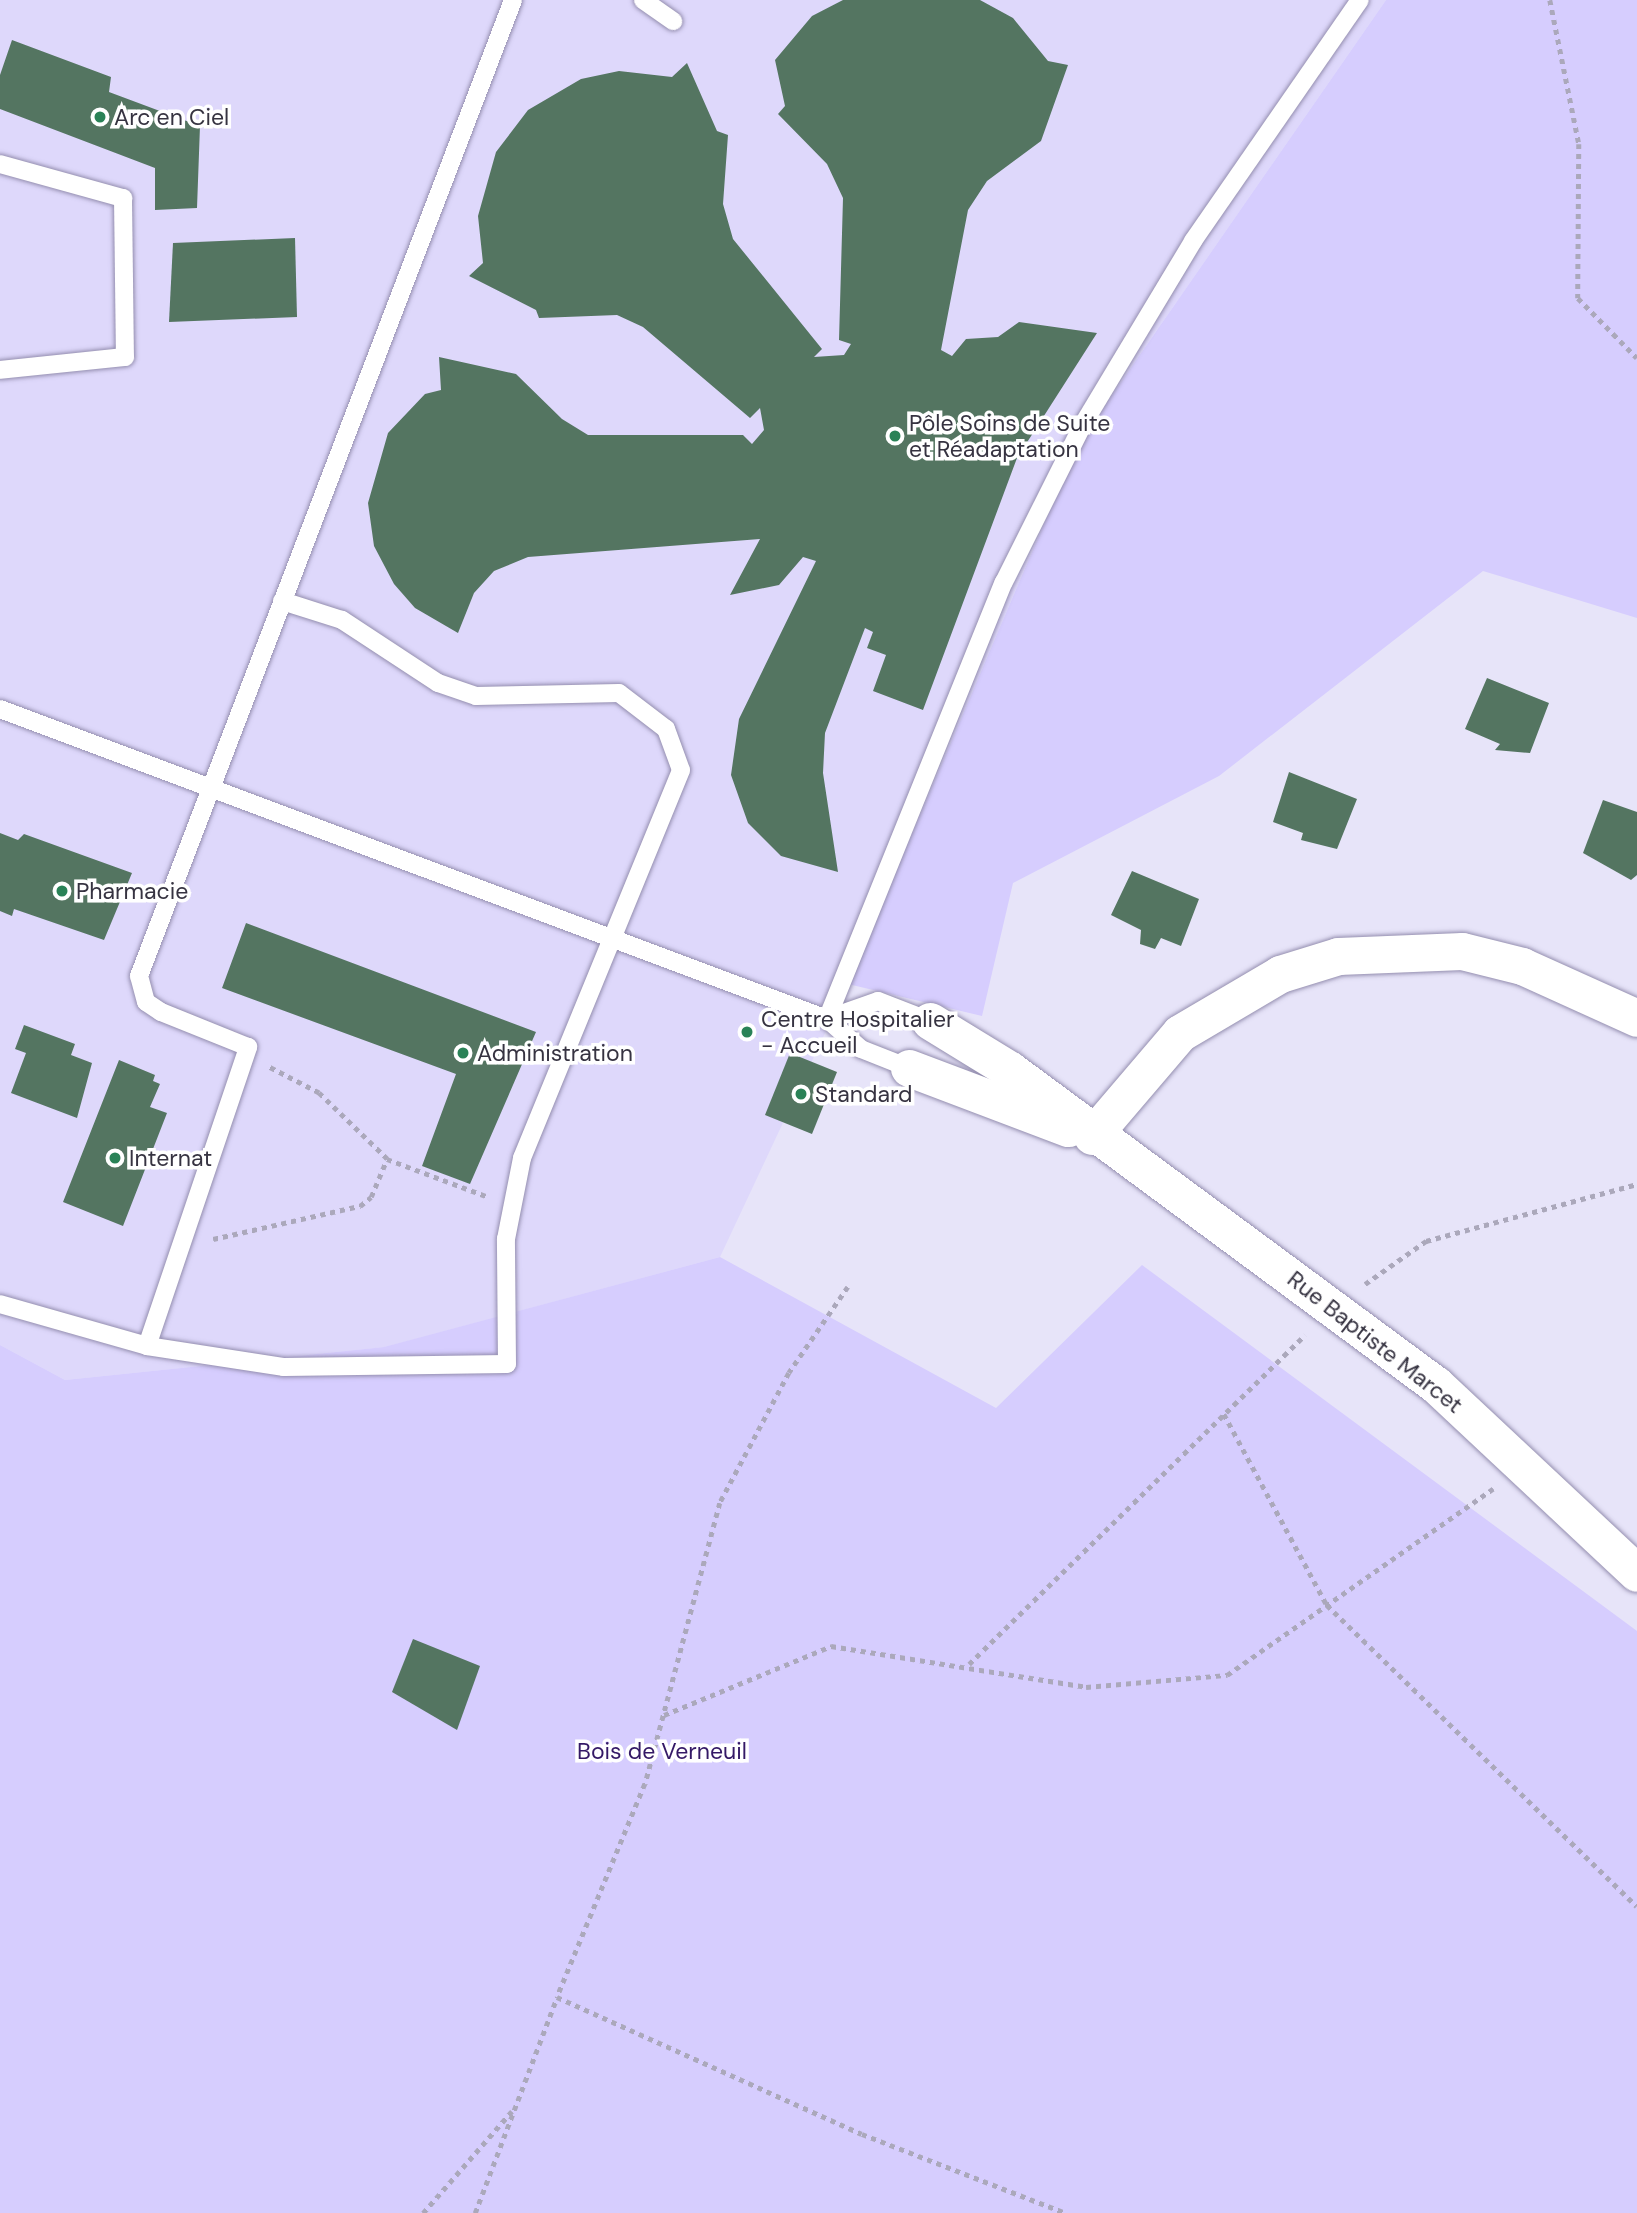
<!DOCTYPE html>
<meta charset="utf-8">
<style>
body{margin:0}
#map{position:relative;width:1637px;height:2213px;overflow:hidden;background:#e7e4f9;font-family:"DM Sans",sans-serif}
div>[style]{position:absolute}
.built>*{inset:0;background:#ded8fb}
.green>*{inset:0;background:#d6cdfe}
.building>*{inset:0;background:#547561}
.path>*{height:4.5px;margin-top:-2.25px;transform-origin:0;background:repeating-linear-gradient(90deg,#aba8bb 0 5px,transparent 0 10px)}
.roads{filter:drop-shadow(0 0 2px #948eaf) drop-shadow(0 0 2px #948eaf)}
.lane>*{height:18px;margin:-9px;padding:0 9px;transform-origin:9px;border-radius:9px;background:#fff}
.street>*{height:37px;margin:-18.5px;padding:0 18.5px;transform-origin:18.5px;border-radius:18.5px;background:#fff}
.dots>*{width:19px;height:19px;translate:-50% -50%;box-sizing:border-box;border:4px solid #fff;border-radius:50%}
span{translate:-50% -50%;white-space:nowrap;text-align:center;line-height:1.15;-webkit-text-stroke:7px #fff;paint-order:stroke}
.poi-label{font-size:23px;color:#363341}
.left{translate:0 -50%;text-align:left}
.street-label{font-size:23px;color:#363341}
.park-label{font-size:23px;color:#341966}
</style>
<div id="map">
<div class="built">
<div style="clip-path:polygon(0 0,1386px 0,1078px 444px,848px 984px,720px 1257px,385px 1347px,65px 1380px,0 1345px)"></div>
</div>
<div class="green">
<div style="clip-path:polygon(1386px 0,1637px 0,1637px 618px,1483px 571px,1219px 776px,1013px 883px,982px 1016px,848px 984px,1078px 444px)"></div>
<div style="clip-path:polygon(720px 1257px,996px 1408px,1142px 1265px,1637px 1631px,1637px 2213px,0 2213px,0 1345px,65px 1380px,384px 1347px)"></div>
</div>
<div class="building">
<div style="clip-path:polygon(843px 0,980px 0,1013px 18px,1048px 61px,1068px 65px,1041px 141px,987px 181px,968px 210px,941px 350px,952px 356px,966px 339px,998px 337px,1019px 322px,1097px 333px,1017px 458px,923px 710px,873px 691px,886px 655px,867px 648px,873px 632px,865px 628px,825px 733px,823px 773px,838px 872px,781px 856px,748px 823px,731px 775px,739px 719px,816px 561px,803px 557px,779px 585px,730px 595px,760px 539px,528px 557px,494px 571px,474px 593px,458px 633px,415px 608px,394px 584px,374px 546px,368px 503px,388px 433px,425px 394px,441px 390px,439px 357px,516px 374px,562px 419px,588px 435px,743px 435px,752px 444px,764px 430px,760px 408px,750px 418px,643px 327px,617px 315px,539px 318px,536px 310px,469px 276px,483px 263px,478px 216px,496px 152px,528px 110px,581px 79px,619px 71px,672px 77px,687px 63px,717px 131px,728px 135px,723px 204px,733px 239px,822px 349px,814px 357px,844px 355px,851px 344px,839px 340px,843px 198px,827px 164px,778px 114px,785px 106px,775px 60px,812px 16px)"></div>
<div style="clip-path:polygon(12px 40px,111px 77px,109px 92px,200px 126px,197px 208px,155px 210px,155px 168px,0 109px,0 75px)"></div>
<div style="clip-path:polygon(295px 238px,297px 317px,169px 322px,173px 243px)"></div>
<div style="clip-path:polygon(1487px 678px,1549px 703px,1530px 753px,1495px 750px,1500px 744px,1465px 729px)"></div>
<div style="clip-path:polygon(1289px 772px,1357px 799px,1337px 849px,1301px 840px,1303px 833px,1273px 822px)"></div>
<div style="clip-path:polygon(1603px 800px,1637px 812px,1637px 875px,1631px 880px,1583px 853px)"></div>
<div style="clip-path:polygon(0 833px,18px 840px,24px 834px,132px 873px,104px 940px,14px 909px,12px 916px,0 911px)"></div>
<div style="clip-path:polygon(1132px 871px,1199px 899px,1181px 946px,1161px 938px,1155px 949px,1140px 944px,1141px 930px,1111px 915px)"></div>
<div style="clip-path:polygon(246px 923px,536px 1032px,470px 1184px,422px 1166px,456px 1074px,222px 988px)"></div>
<div style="clip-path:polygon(24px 1025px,75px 1044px,71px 1055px,92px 1063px,77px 1118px,11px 1093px,26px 1053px,15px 1049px)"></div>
<div style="clip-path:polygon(790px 1053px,837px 1072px,812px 1134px,765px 1115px)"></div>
<div style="clip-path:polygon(119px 1060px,155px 1075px,153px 1081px,160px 1084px,150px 1107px,167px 1113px,123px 1226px,63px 1202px)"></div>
<div style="clip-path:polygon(413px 1639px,480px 1666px,457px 1730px,392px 1692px)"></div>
</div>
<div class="path">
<div style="left:1550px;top:0;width:147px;rotate:78.6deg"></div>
<div style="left:1579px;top:144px;width:154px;rotate:90.4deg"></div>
<div style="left:1578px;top:298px;width:84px;rotate:45.5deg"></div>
<div style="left:387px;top:1159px;width:106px;rotate:20.5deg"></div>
<div style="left:213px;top:1239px;width:151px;rotate:-12.7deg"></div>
<div style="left:360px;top:1206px;width:14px;rotate:-39deg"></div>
<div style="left:371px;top:1197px;width:41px;rotate:-67.2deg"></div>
<div style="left:387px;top:1159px;width:95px;rotate:-135.9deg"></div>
<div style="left:319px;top:1093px;width:56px;rotate:-152.5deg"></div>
<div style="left:1365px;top:1284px;width:75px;rotate:-35.2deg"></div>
<div style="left:1426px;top:1241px;width:219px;rotate:-15.1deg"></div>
<div style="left:848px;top:1287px;width:104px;rotate:124.5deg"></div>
<div style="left:789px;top:1373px;width:147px;rotate:118deg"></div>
<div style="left:720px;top:1503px;width:291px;rotate:104.9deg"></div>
<div style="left:645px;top:1784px;width:230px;rotate:112.4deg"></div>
<div style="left:557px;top:1997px;width:334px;rotate:24.2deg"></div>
<div style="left:862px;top:2134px;width:219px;rotate:21.2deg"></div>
<div style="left:1224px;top:1414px;width:217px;rotate:61.7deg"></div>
<div style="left:1327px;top:1605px;width:432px;rotate:44.2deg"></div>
<div style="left:969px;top:1664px;width:470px;rotate:-44.4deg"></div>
<div style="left:664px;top:1715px;width:181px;rotate:-22.4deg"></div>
<div style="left:831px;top:1646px;width:258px;rotate:9.1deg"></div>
<div style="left:1086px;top:1687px;width:142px;rotate:-4.9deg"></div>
<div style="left:1227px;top:1675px;width:325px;rotate:-35deg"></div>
<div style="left:423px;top:2213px;width:135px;rotate:-48.9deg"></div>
<div style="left:475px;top:2213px;width:231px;rotate:-69.2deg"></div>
</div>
<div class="roads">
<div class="lane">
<div style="left:643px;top:0;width:37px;rotate:35deg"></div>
<div style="left:0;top:164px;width:128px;rotate:15.5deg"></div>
<div style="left:123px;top:198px;width:159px;rotate:89.3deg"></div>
<div style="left:125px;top:357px;width:126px;rotate:174.1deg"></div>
<div style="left:0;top:709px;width:883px;rotate:20.55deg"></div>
<div style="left:827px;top:1019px;width:45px;rotate:41.4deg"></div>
<div style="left:861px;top:1049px;width:52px;rotate:21.6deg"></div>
<div style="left:827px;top:1019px;width:471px;rotate:-68deg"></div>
<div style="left:1004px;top:582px;width:174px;rotate:-63.4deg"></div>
<div style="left:1082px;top:426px;width:216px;rotate:-59deg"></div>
<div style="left:1193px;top:241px;width:293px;rotate:-55.3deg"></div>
<div style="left:827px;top:1019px;width:54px;rotate:-19.4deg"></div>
<div style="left:878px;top:1001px;width:56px;rotate:21deg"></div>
<div style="left:0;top:1304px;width:153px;rotate:15.9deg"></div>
<div style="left:147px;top:1346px;width:316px;rotate:-71.3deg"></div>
<div style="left:248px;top:1047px;width:94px;rotate:-158.1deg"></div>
<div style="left:161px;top:1012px;width:18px;rotate:-146deg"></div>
<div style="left:146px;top:1002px;width:27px;rotate:-105deg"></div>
<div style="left:139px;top:976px;width:1045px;rotate:-69.03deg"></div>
<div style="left:147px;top:1346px;width:139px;rotate:8.7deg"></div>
<div style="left:284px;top:1367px;width:223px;rotate:-0.8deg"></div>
<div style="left:507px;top:1364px;width:125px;rotate:-90.5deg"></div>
<div style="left:506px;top:1239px;width:83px;rotate:-78.8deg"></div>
<div style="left:522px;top:1158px;width:419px;rotate:-67.7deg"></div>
<div style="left:681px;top:770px;width:44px;rotate:-110.1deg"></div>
<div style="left:666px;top:729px;width:59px;rotate:-142.5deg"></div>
<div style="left:619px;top:693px;width:143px;rotate:178.8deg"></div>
<div style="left:476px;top:696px;width:40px;rotate:-161.1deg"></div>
<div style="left:438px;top:683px;width:115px;rotate:-146.7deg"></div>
<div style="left:342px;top:620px;width:63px;rotate:-162.4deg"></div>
</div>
<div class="street">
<div style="left:930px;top:1021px;width:94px;rotate:31.5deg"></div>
<div style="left:1010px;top:1070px;width:530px;rotate:36.48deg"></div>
<div style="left:1436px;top:1385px;width:275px;rotate:43.1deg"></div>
<div style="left:909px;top:1068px;width:170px;rotate:20.7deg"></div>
<div style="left:1092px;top:1136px;width:135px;rotate:-49.5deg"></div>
<div style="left:1180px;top:1033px;width:116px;rotate:-30.5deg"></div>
<div style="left:1280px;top:974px;width:61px;rotate:-17.2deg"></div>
<div style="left:1338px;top:956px;width:124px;rotate:-2.3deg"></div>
<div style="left:1462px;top:951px;width:62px;rotate:14deg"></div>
<div style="left:1522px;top:966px;width:126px;rotate:24.3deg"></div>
</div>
</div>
<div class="dots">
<div style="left:100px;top:117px;background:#2a8257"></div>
<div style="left:895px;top:436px;background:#2a8257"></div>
<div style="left:62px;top:891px;background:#2a8257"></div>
<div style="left:747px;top:1032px;background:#2a8257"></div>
<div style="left:463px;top:1053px;background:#2a8257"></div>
<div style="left:801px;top:1094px;background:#2a8257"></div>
<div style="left:115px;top:1158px;background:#2a8257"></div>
</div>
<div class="poi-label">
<span class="left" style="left:114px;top:117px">Arc en Ciel</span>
<span class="left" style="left:909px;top:436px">Pôle Soins de Suite<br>et Réadaptation</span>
<span class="left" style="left:76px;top:891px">Pharmacie</span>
<span class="left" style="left:761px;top:1032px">Centre Hospitalier<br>- Accueil</span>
<span class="left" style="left:477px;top:1053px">Administration</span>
<span class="left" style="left:815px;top:1094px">Standard</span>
<span class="left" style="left:129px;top:1158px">Internat</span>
</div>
<div class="street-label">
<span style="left:1375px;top:1342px;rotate:38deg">Rue Baptiste Marcet</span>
</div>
<div class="park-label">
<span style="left:662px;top:1751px">Bois de Verneuil</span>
</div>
</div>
